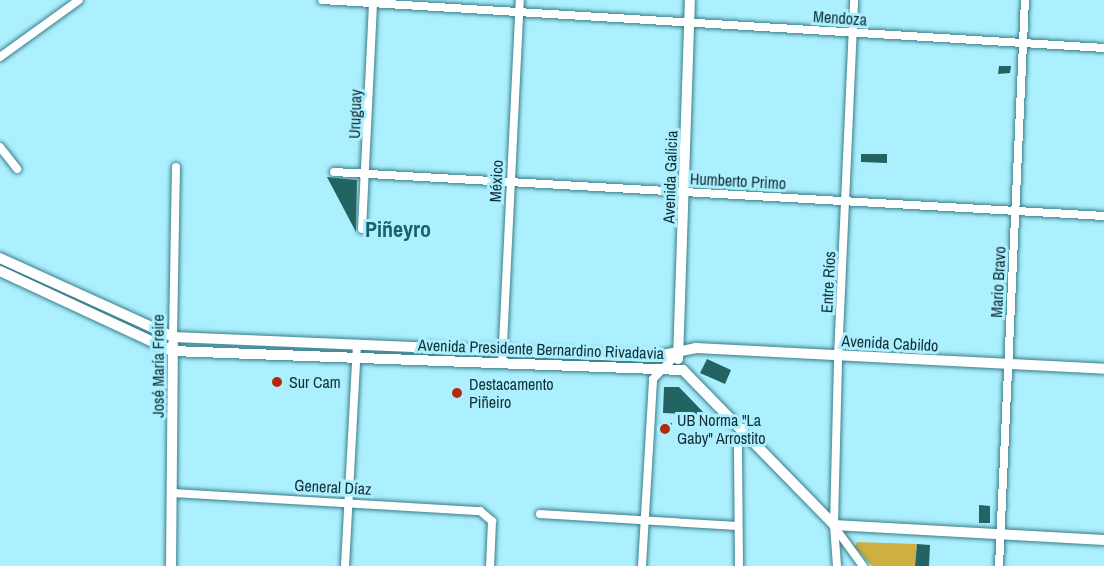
<!DOCTYPE html>
<meta charset="utf-8">
<style>
body{margin:0}
#map{position:relative;width:1104px;height:566px;overflow:hidden;background:#acf0ff;font-family:"Archivo Narrow",sans-serif}
div>[style]{position:absolute}
.green>*{inset:0;background:#cfaf42}
.building>*{inset:0;background:#236361}
.roads{filter:drop-shadow(0 0 2px #397d8a) drop-shadow(0 0 2px #397d8a)}
.minor>*{height:8px;margin:-4px;padding:0 4px;transform-origin:4px;border-radius:4px;background:#fff}
.secondary>*{height:10px;margin:-5px;padding:0 5px;transform-origin:5px;border-radius:5px;background:#fff}
.dots>*{width:16px;height:16px;translate:-50% -50%;box-sizing:border-box;border:3px solid #acf0ff;border-radius:50%}
span{translate:-50% -50%;white-space:nowrap;text-align:center;line-height:1.15;-webkit-text-stroke:6px #acf0ff;paint-order:stroke}
.street-label{font-size:16px;color:#132f35}
.poi-label{font-size:16px;color:#132f35}
.left{translate:0 -50%;text-align:left}
.district-label{font-size:22px;color:#18616e;font-weight:700}
</style>
<div id="map">
<div class="green">
<div style="clip-path:polygon(857px 542px,917px 544px,915px 566px,872px 566px,855px 547px)"></div>
</div>
<div class="building">
<div style="clip-path:polygon(999px 66px,1011px 66px,1010px 73px,998px 74px)"></div>
<div style="clip-path:polygon(861px 154px,887px 154px,887px 163px,861px 162px)"></div>
<div style="clip-path:polygon(327px 177px,357px 180px,356px 232px)"></div>
<div style="clip-path:polygon(707px 359px,731px 370px,725px 384px,700px 373px)"></div>
<div style="clip-path:polygon(664px 387px,679px 387px,706px 415px,663px 413px)"></div>
<div style="clip-path:polygon(660px 422px,672px 423px,671px 434px,659px 434px)"></div>
<div style="clip-path:polygon(979px 505px,990px 506px,990px 523px,979px 523px)"></div>
<div style="clip-path:polygon(917px 544px,930px 545px,929px 566px,915px 566px)"></div>
</div>
<div class="roads">
<div class="minor">
<div style="left:322px;top:0;width:783px;rotate:3.51deg"></div>
<div style="left:0;top:57px;width:97px;rotate:-35.8deg"></div>
<div style="left:0;top:147px;width:28px;rotate:52deg"></div>
<div style="left:334px;top:172px;width:771px;rotate:3.27deg"></div>
<div style="left:362px;top:229px;width:229px;rotate:-87.2deg"></div>
<div style="left:173px;top:337px;width:170px;rotate:-89deg"></div>
<div style="left:502px;top:364px;width:364px;rotate:-87.2deg"></div>
<div style="left:173px;top:493px;width:308px;rotate:3.4deg"></div>
<div style="left:480px;top:511px;width:16px;rotate:40deg"></div>
<div style="left:492px;top:521px;width:45px;rotate:92.5deg"></div>
<div style="left:540px;top:514px;width:198px;rotate:3.5deg"></div>
<div style="left:836px;top:529px;width:46px;rotate:53.9deg"></div>
<div style="left:345px;top:566px;width:220px;rotate:-86.9deg"></div>
<div style="left:642px;top:566px;width:187px;rotate:-86.6deg"></div>
<div style="left:653px;top:379px;width:33px;rotate:-46deg"></div>
<div style="left:739px;top:566px;width:120px;rotate:-90.5deg"></div>
<div style="left:738px;top:446px;width:19px;rotate:-74deg"></div>
<div style="left:837px;top:566px;width:41px;rotate:-94.2deg"></div>
<div style="left:834px;top:525px;width:169px;rotate:-88.6deg"></div>
<div style="left:838px;top:356px;width:356px;rotate:-87.4deg"></div>
<div style="left:999px;top:566px;width:567px;rotate:-87.37deg"></div>
</div>
<div class="secondary">
<div style="left:0;top:258px;width:190px;rotate:24.5deg"></div>
<div style="left:173px;top:337px;width:480px;rotate:2.4deg"></div>
<div style="left:653px;top:357px;width:44px;rotate:-11.8deg"></div>
<div style="left:696px;top:348px;width:409px;rotate:2.9deg"></div>
<div style="left:0;top:271px;width:190px;rotate:24.9deg"></div>
<div style="left:172px;top:351px;width:511px;rotate:2.13deg"></div>
<div style="left:683px;top:370px;width:216px;rotate:45.7deg"></div>
<div style="left:834px;top:525px;width:270px;rotate:3.2deg"></div>
<div style="left:678px;top:359px;width:359px;rotate:-88.1deg"></div>
<div style="left:171px;top:566px;width:222px;rotate:-89.5deg"></div>
</div>
</div>
<div class="dots">
<div style="left:277px;top:382px;background:#b4280d"></div>
<div style="left:457px;top:393px;background:#b4280d"></div>
<div style="left:665px;top:429px;background:#b4280d"></div>
</div>
<div class="street-label">
<span style="left:840px;top:18px;rotate:4deg">Mendoza</span>
<span style="left:355px;top:114px;rotate:-88deg">Uruguay</span>
<span style="left:670px;top:177px;rotate:-88deg">Avenida Galicia</span>
<span style="left:496px;top:181px;rotate:-87deg">México</span>
<span style="left:738px;top:181px;rotate:3deg">Humberto Primo</span>
<span style="left:828px;top:282px;rotate:-87deg">Entre Ríos</span>
<span style="left:998px;top:282px;rotate:-87deg">Mario Bravo</span>
<span style="left:890px;top:343px;rotate:3deg">Avenida Cabildo</span>
<span style="left:541px;top:349px;rotate:2deg">Avenida Presidente Bernardino Rivadavia</span>
<span style="left:158px;top:366px;rotate:-90deg">José María Freire</span>
<span style="left:333px;top:487px;rotate:3deg">General Díaz</span>
</div>
<div class="poi-label">
<span class="left" style="left:289px;top:382px">Sur Cam</span>
<span class="left" style="left:469px;top:393px">Destacamento<br>Piñeiro</span>
<span class="left" style="left:677px;top:429px">UB Norma "La<br>Gaby" Arrostito</span>
</div>
<div class="district-label">
<span style="left:398px;top:230px">Piñeyro</span>
</div>
</div>
